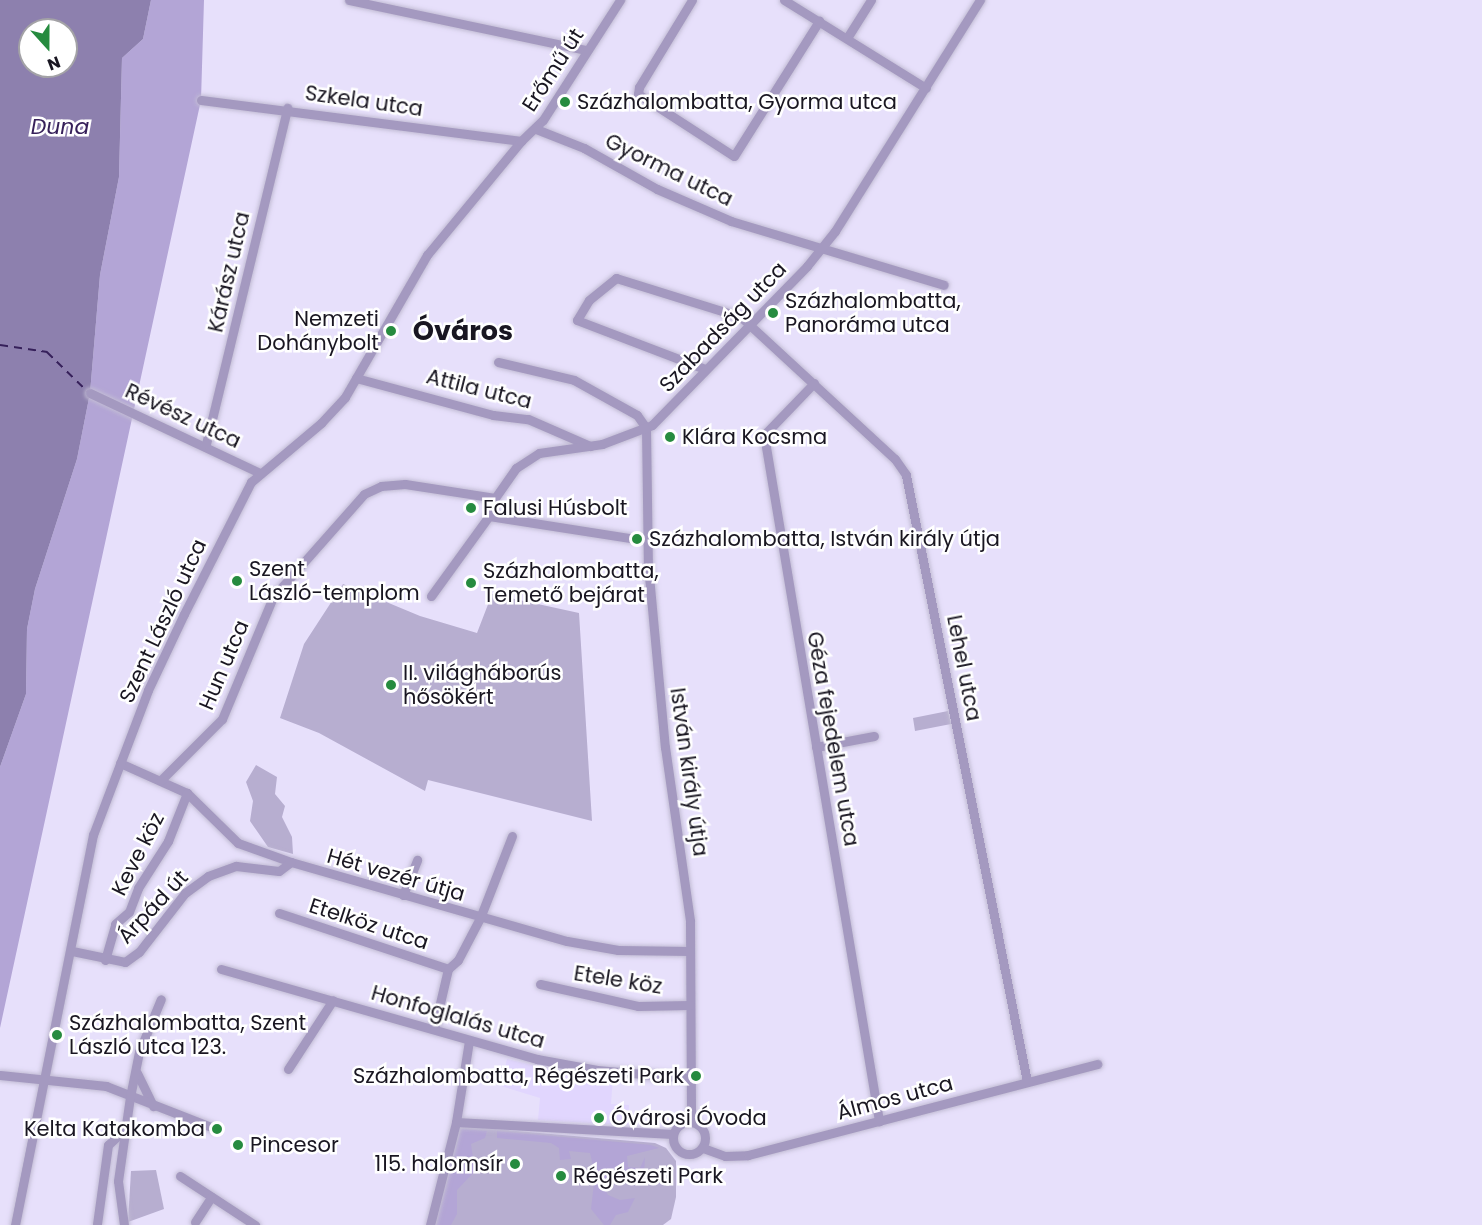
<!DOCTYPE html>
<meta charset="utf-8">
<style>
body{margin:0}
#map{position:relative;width:1482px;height:1225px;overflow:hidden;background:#e7e0fb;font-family:Poppins,sans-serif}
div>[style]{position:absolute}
.built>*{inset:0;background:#e1d6fe}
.green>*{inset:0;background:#b7aed0}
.forest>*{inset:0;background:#b3a5d6}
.water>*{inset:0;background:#8d80ae}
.ferry>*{height:1.5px;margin-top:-0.75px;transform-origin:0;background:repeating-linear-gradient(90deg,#36205a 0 8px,transparent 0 14px)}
.roads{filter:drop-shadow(0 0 2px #c2bcd4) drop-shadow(0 0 2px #c2bcd4)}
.minor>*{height:9px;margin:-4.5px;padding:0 4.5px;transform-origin:4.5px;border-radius:4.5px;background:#a499c0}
.minor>.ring{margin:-4.5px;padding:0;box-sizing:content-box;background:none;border:9px solid #a499c0;border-radius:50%}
.dots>*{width:16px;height:16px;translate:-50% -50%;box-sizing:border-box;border:3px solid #fff;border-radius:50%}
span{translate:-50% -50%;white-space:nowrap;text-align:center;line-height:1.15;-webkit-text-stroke:5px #fff;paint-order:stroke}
.street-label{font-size:21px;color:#191621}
.poi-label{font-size:21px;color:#191621}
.left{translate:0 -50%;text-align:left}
.right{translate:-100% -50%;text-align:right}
.water-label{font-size:22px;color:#36205a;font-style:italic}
.district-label{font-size:27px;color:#191621;font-weight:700}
.north{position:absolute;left:18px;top:18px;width:60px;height:60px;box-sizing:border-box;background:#fff;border:2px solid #a3a2a6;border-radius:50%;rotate:159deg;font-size:16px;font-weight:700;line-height:24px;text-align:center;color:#191621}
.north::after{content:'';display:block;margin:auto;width:21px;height:27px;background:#268b3f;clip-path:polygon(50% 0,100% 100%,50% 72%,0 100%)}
</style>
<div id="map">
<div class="built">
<div style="clip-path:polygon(507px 1059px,566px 1073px,613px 1077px,611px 1104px,629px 1105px,628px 1125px,538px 1120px,540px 1098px,501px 1086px)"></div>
</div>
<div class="green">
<div style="clip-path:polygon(343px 584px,420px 616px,477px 633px,492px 594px,579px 613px,592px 821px,428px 780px,425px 791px,319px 733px,280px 718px,304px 644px)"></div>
<div style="clip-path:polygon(948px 711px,951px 724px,915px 731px,913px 718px)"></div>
<div style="clip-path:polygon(256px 765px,277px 777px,275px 794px,285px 806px,282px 817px,292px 837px,293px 854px,268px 847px,250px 821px,253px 801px,246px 782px)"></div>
<div style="clip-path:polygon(460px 1126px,655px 1143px,666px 1148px,676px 1161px,676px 1197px,671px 1219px,663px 1225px,433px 1225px)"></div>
<div style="clip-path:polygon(156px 1170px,164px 1209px,128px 1222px,131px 1171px)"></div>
</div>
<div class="forest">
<div style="clip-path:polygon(151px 0,204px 0,201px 100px,0 1028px,0 767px,26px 694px,27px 629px,35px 589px,77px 459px,90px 393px,100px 275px,119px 177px,122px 58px,143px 39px)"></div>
<div style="clip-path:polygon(461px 1129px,487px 1131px,485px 1138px,471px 1144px,475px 1171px,457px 1190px,457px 1214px,451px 1225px,436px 1225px)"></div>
<div style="clip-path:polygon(497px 1131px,651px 1145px,659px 1148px,627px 1156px,628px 1167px,640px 1168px,645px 1157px,644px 1176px,623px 1182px,606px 1181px,603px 1186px,608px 1195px,620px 1200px,635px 1198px,628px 1212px,616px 1215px,610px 1225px,604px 1225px,591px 1209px,595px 1174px,590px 1153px,569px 1151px,571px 1159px,560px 1160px,559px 1148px,551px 1143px,497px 1138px)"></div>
</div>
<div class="water">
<div style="clip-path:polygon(evenodd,0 0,151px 0,143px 39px,122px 58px,119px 177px,100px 275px,90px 393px,77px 459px,35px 589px,27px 629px,26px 694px,0 767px,0 0,30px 30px,66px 30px,66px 66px,30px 66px,30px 30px)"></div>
</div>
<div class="ferry">
<div style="left:0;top:345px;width:48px;rotate:8.5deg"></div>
<div style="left:47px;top:352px;width:56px;rotate:44.3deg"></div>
</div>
<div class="roads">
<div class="minor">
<div style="left:349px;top:0;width:243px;rotate:11.9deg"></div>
<div style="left:692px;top:0;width:102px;rotate:121.3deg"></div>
<div style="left:639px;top:87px;width:7px;rotate:98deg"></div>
<div style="left:638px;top:94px;width:114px;rotate:32.9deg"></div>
<div style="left:734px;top:156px;width:160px;rotate:-57.8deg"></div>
<div style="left:784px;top:0;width:167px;rotate:31.8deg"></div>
<div style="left:847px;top:38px;width:45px;rotate:-57.7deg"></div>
<div style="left:201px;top:100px;width:323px;rotate:7.3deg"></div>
<div style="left:536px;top:129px;width:52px;rotate:21.6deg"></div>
<div style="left:584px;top:148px;width:84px;rotate:29.3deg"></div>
<div style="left:657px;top:189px;width:81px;rotate:23.4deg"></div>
<div style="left:731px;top:221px;width:222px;rotate:16.7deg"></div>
<div style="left:498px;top:362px;width:78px;rotate:13.3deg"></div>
<div style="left:574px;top:380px;width:72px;rotate:29.1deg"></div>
<div style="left:637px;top:415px;width:16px;rotate:55deg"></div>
<div style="left:646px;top:428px;width:137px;rotate:89.2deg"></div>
<div style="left:648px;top:565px;width:183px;rotate:84.7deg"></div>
<div style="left:665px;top:747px;width:176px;rotate:81.8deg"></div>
<div style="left:690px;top:921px;width:201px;rotate:89.7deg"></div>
<div style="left:705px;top:369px;width:137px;rotate:-159.1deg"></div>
<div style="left:577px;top:320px;width:23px;rotate:-59deg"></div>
<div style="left:589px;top:300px;width:35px;rotate:-39deg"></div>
<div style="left:616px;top:278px;width:131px;rotate:17.3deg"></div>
<div style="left:741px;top:317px;width:209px;rotate:42.7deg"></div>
<div style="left:895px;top:459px;width:19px;rotate:55deg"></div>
<div style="left:906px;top:475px;width:618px;rotate:78.71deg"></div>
<div style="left:356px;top:378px;width:142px;rotate:15.1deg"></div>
<div style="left:493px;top:415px;width:35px;rotate:7deg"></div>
<div style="left:528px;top:419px;width:68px;rotate:23.5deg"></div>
<div style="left:814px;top:383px;width:72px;rotate:133.9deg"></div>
<div style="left:764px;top:435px;width:696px;rotate:80.48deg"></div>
<div style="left:90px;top:393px;width:188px;rotate:25.2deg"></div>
<div style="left:206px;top:444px;width:346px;rotate:-76.4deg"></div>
<div style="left:489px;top:516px;width:143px;rotate:8.9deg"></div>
<div style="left:431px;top:596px;width:99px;rotate:-54.1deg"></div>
<div style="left:489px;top:516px;width:19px;rotate:-72deg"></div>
<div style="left:495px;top:498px;width:37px;rotate:-55deg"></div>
<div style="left:516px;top:468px;width:27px;rotate:-33deg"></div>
<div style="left:539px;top:453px;width:64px;rotate:-8.1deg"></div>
<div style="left:602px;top:444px;width:53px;rotate:-20.8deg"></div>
<div style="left:652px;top:425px;width:222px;rotate:-45.7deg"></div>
<div style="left:807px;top:266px;width:45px;rotate:-51.3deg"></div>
<div style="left:835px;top:231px;width:273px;rotate:-57.9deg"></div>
<div style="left:816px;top:747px;width:59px;rotate:-10.7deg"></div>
<div style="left:120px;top:763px;width:73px;rotate:24.1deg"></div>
<div style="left:187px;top:793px;width:71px;rotate:44.4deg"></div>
<div style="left:238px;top:843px;width:56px;rotate:19.7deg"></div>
<div style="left:291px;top:862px;width:287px;rotate:16deg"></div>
<div style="left:567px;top:941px;width:52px;rotate:10deg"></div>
<div style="left:618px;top:950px;width:72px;rotate:0.8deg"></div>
<div style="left:161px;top:780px;width:86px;rotate:-45deg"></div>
<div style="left:222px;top:719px;width:132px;rotate:-67.3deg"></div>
<div style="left:273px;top:597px;width:137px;rotate:-48.5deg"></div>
<div style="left:364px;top:494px;width:19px;rotate:-25deg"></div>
<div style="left:381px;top:486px;width:24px;rotate:-5deg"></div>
<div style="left:405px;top:484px;width:91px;rotate:8.8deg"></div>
<div style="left:403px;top:895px;width:38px;rotate:-68deg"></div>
<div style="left:279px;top:913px;width:178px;rotate:18.3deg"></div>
<div style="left:72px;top:951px;width:54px;rotate:11.7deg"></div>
<div style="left:125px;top:962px;width:17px;rotate:-36deg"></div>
<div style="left:139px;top:952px;width:75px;rotate:-52.1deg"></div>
<div style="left:185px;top:893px;width:29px;rotate:-36deg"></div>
<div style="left:208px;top:876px;width:30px;rotate:-20deg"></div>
<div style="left:236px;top:866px;width:43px;rotate:6.6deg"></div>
<div style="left:279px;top:871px;width:15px;rotate:-37deg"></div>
<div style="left:105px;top:960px;width:37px;rotate:-74deg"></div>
<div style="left:115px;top:924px;width:18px;rotate:-41deg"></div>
<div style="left:129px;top:912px;width:26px;rotate:-69deg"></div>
<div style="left:138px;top:888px;width:56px;rotate:-57.4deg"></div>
<div style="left:168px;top:841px;width:52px;rotate:-68.4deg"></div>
<div style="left:221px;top:969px;width:329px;rotate:15.9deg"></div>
<div style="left:537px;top:1059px;width:61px;rotate:10.4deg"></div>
<div style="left:597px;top:1070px;width:93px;rotate:4.9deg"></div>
<div style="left:540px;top:984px;width:100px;rotate:12.7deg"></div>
<div style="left:638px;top:1006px;width:52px;rotate:-1.1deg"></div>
<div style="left:434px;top:1029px;width:62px;rotate:-76.9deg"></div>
<div style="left:448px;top:969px;width:13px;rotate:-42deg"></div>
<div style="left:458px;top:960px;width:47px;rotate:-62.4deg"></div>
<div style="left:480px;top:918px;width:88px;rotate:-68.7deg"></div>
<div style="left:288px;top:1069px;width:82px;rotate:-56.9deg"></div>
<div style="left:137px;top:1073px;width:37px;rotate:64deg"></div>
<div style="left:0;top:1075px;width:107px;rotate:5.9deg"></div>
<div style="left:106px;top:1086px;width:116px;rotate:21.3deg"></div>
<div class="ring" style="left:673px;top:1122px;width:23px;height:23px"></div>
<div style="left:456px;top:1122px;width:217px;rotate:3.2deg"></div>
<div style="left:703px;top:1148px;width:23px;rotate:20deg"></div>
<div style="left:725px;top:1156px;width:23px;rotate:-2deg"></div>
<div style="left:748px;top:1155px;width:361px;rotate:-14.6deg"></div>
<div style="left:180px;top:1176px;width:90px;rotate:33.2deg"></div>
<div style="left:195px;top:1222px;width:30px;rotate:-57deg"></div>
<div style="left:97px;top:1224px;width:80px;rotate:-82.1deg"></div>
<div style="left:108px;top:1145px;width:25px;rotate:-43deg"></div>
<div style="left:15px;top:1225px;width:398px;rotate:-78.7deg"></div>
<div style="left:93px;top:835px;width:155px;rotate:-69.2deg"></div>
<div style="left:148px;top:690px;width:84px;rotate:-64.7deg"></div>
<div style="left:184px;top:614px;width:148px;rotate:-63.1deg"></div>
<div style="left:251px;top:482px;width:92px;rotate:-40.1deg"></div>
<div style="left:321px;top:423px;width:35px;rotate:-47deg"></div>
<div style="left:345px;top:397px;width:164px;rotate:-60deg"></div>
<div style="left:427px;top:255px;width:148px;rotate:-50.5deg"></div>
<div style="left:521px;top:141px;width:30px;rotate:-44deg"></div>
<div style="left:543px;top:120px;width:143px;rotate:-57.3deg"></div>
<div style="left:124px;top:1225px;width:44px;rotate:-97.8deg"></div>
<div style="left:118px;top:1181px;width:85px;rotate:-81.9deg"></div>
<div style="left:130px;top:1097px;width:46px;rotate:-78.7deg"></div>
<div style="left:139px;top:1052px;width:57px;rotate:-67.5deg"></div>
<div style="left:430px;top:1225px;width:106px;rotate:-75.8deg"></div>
<div style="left:456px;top:1122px;width:82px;rotate:-80.9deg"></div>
</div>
</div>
<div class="dots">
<div style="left:565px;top:102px;background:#268b3f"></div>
<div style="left:773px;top:313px;background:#268b3f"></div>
<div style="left:391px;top:331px;background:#268b3f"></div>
<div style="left:670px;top:437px;background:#268b3f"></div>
<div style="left:471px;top:508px;background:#268b3f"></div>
<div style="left:637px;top:539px;background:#268b3f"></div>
<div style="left:237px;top:581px;background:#268b3f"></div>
<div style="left:471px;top:583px;background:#268b3f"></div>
<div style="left:391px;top:685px;background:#268b3f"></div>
<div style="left:57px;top:1035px;background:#268b3f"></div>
<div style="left:696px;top:1076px;background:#268b3f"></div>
<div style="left:599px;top:1118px;background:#268b3f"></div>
<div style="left:217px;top:1129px;background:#268b3f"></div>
<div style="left:238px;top:1145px;background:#268b3f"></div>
<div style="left:515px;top:1164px;background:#268b3f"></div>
<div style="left:561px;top:1176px;background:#268b3f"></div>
</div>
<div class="street-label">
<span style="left:553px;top:70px;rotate:-57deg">Erőmű út</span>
<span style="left:364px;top:101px;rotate:8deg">Szkela utca</span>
<span style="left:669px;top:170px;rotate:26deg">Gyorma utca</span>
<span style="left:229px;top:272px;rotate:-77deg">Kárász utca</span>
<span style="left:723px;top:327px;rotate:-46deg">Szabadság utca</span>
<span style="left:479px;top:389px;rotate:14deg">Attila utca</span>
<span style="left:183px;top:416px;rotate:25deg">Révész utca</span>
<span style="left:163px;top:621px;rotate:-65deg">Szent László utca</span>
<span style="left:224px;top:665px;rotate:-67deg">Hun utca</span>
<span style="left:964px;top:668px;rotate:79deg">Lehel utca</span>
<span style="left:833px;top:739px;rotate:80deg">Géza fejedelem utca</span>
<span style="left:689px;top:772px;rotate:82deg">István király útja</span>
<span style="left:138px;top:854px;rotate:-63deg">Keve köz</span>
<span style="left:396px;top:875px;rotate:16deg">Hét vezér útja</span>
<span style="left:153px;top:907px;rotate:-47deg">Árpád út</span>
<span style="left:369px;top:924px;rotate:18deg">Etelköz utca</span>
<span style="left:618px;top:980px;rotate:9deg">Etele köz</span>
<span style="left:458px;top:1017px;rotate:16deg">Honfoglalás utca</span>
<span style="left:895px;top:1098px;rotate:-15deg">Álmos utca</span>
</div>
<div class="poi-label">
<span class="left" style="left:577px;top:102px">Százhalombatta, Gyorma utca</span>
<span class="left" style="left:785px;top:313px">Százhalombatta,<br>Panoráma utca</span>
<span class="right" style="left:379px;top:331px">Nemzeti<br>Dohánybolt</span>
<span class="left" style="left:682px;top:437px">Klára Kocsma</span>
<span class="left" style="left:483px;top:508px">Falusi Húsbolt</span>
<span class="left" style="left:649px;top:539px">Százhalombatta, István király útja</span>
<span class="left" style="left:249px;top:581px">Szent<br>László-templom</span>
<span class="left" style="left:483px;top:583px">Százhalombatta,<br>Temető bejárat</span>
<span class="left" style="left:403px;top:685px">II. világháborús<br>hősökért</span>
<span class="left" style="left:69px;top:1035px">Százhalombatta, Szent<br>László utca 123.</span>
<span class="right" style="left:684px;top:1076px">Százhalombatta, Régészeti Park</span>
<span class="left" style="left:611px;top:1118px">Óvárosi Óvoda</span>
<span class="right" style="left:205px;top:1129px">Kelta Katakomba</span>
<span class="left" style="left:250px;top:1145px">Pincesor</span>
<span class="right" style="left:503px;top:1164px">115. halomsír</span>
<span class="left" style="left:573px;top:1176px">Régészeti Park</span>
</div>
<div class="water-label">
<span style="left:60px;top:127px">Duna</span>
</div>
<div class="district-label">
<span style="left:463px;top:331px">Óváros</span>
</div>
<div class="north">N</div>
</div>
